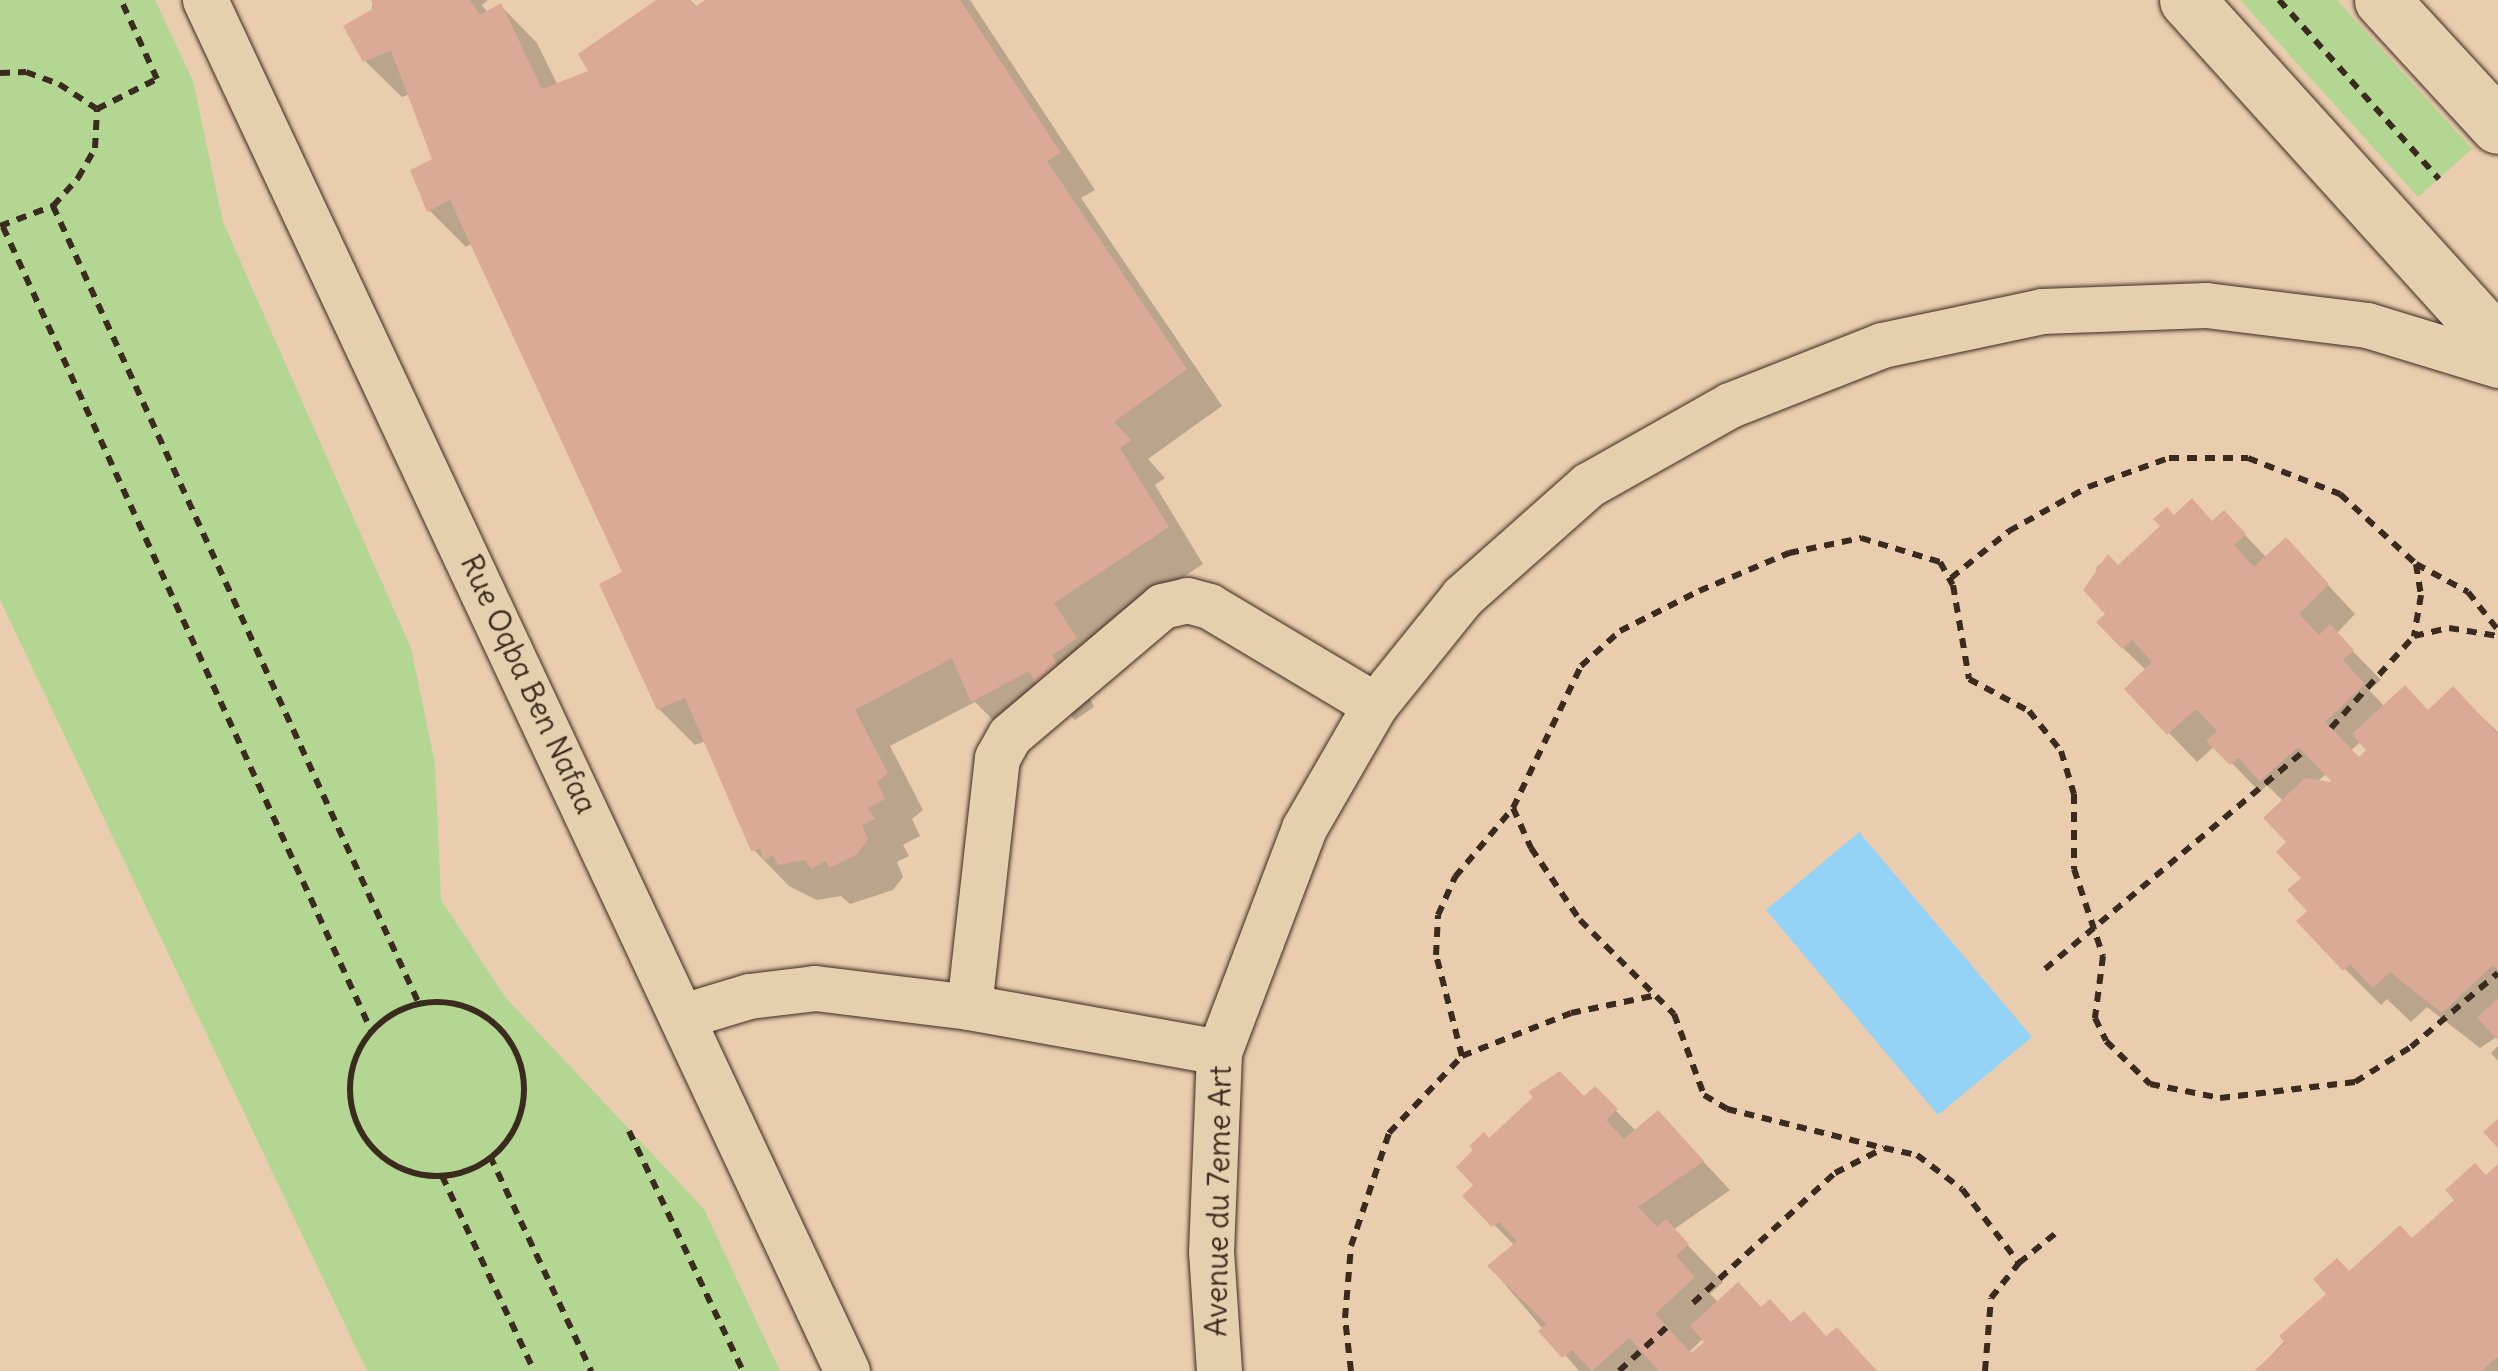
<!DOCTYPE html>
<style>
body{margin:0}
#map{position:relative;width:2498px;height:1371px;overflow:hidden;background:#eacdaf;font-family:Delius,sans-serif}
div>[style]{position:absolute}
.green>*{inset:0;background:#b3d792}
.water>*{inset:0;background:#95d3f6}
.shadow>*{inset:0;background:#0003}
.building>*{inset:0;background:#dbaa97}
.path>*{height:6px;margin-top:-3px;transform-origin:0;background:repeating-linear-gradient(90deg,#3b2a1e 0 10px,transparent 0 18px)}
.path>.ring{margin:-3px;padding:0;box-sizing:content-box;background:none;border:6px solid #3b2a1e;border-radius:50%}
.roads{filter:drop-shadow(0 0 2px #3b2a1e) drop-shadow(0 0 2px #3b2a1e)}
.minor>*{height:45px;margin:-22.5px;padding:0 22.5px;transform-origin:22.5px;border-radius:22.5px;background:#e5cfae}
.major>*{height:55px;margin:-27.5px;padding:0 27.5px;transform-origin:27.5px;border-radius:27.5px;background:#e5cfae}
span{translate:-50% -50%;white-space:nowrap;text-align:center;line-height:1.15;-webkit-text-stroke:8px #e5cfae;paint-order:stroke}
.street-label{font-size:30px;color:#3b2a1e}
</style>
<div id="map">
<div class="green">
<div style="clip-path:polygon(0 0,155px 0,193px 81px,223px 222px,411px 648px,435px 763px,441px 900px,506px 998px,704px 1209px,780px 1371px,367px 1371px,0 600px)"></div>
<div style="clip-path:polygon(2240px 0,2337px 0,2472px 149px,2418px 197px)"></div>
</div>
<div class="water">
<div style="clip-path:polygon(1859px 832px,2032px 1037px,1938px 1115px,1766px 910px)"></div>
</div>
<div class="shadow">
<div style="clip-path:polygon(373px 0,488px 0,482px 5px,488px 13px,501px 6px,537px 43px,558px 86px,592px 73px,661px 0,690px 0,698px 8px,709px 0,970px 0,1095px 190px,1081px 198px,1222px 406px,1148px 459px,1165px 478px,1155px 485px,1203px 564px,1088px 640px,1087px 692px,1094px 707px,1075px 720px,1063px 708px,1010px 737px,975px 702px,890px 746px,923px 810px,912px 819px,920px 836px,903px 845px,909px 856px,897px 862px,903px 877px,893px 890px,850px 904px,841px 896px,817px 900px,789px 886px,753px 849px,706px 741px,695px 745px,659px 709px,625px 573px,472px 243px,466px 247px,429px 210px,435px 161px,410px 94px,402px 97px,365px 61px)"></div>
<div style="clip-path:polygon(evenodd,2224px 513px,2267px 558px,2313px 569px,2355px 614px,2336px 634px,2381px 680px,2369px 690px,2385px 707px,2429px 713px,2453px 690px,2498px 732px,2498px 1036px,2480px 1048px,2427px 1007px,2411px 1022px,2387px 999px,2381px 1005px,2345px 969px,2310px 911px,2284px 802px,2267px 785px,2260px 792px,2215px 746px,2197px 762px,2127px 689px,2147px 671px,2123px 648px,2096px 568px,2108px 557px,2118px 568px,2175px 518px,2213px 523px,2224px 513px,2362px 741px,2370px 750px,2359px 760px,2350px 751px,2362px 741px,2224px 513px,2327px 773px,2339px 786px,2317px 782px,2327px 773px)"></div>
<div style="clip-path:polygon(2498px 1046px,2498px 1061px,2491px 1053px)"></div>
<div style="clip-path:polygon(evenodd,1542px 1082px,1584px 1099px,1594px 1089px,1637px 1132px,1685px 1142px,1730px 1190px,1673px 1230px,1723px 1282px,1710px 1294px,1719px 1303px,1762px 1310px,1828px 1339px,1837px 1331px,1877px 1371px,1579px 1371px,1490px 1267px,1515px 1246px,1466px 1196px,1477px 1185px,1459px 1167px,1484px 1136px,1490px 1142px,1537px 1097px,1532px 1092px,1542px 1082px,1704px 1338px,1708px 1342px,1692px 1356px,1690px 1351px,1704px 1338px)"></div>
<div style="clip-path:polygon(2498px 1167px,2498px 1371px,2256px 1371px,2349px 1274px,2413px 1241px)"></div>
</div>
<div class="building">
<div style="clip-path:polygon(371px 0,470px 0,480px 15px,501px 3px,542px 89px,588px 71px,578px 54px,656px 0,689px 0,695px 7px,705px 0,960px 0,1061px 153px,1047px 161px,1187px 369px,1114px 422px,1131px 440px,1120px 448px,1169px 527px,1054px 603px,1077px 638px,1052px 655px,1059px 670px,1037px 685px,1029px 671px,971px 702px,952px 658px,855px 710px,888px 773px,877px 782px,885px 799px,868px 808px,875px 819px,862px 825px,868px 839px,857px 854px,829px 868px,826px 861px,811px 869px,805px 860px,778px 865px,773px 855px,764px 860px,760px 849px,751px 851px,685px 698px,657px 710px,599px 584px,622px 572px,450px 200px,427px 212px,410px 170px,432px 159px,391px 51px,363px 62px,343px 26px,374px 8px)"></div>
<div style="clip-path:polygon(2192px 498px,2212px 521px,2224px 510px,2246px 534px,2234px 545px,2254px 567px,2286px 537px,2329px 584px,2299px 614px,2319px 635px,2330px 624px,2354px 650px,2343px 660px,2365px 684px,2325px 722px,2359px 757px,2366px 750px,2352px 734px,2405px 685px,2428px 710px,2453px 686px,2498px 734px,2498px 970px,2493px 965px,2442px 1013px,2390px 972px,2373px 988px,2350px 964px,2343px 971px,2296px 921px,2307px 911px,2287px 890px,2301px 878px,2276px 852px,2286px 842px,2263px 818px,2305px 778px,2332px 782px,2303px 752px,2298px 747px,2260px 781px,2238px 758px,2230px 765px,2206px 741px,2217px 731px,2196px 709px,2167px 735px,2124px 689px,2152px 662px,2132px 640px,2122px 649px,2096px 622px,2105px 614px,2083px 590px,2108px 554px,2118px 565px,2160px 526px,2153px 519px,2167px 507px,2174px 515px)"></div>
<div style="clip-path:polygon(2498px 998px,2498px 1040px,2477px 1018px)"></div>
<div style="clip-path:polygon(1560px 1071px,1584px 1096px,1595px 1086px,1618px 1109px,1606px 1120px,1624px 1139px,1658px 1110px,1704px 1161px,1638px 1207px,1657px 1227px,1666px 1219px,1689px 1244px,1676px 1256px,1695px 1277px,1655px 1314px,1691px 1353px,1704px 1342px,1690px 1326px,1738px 1282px,1761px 1307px,1770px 1299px,1791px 1322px,1804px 1311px,1826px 1336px,1837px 1327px,1877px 1371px,1659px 1371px,1629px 1338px,1592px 1371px,1572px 1350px,1562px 1358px,1538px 1331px,1547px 1324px,1487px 1266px,1517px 1241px,1499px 1222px,1492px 1227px,1462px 1196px,1473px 1185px,1456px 1167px,1473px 1150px,1469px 1146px,1484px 1132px,1489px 1138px,1533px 1097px,1528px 1092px)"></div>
<div style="clip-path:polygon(2498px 1119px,2498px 1148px,2483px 1132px)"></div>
<div style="clip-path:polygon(2475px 1163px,2486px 1175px,2498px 1164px,2498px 1356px,2482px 1371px,2254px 1371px,2285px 1343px,2279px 1336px,2326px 1294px,2313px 1279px,2337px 1258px,2349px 1271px,2400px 1225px,2412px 1238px,2454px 1200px,2445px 1190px)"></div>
</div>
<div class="path">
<div style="left:2279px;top:0;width:240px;rotate:48.2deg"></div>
<div style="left:0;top:73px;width:26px;rotate:-2deg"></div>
<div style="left:26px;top:72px;width:35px;rotate:20deg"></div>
<div style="left:59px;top:84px;width:45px;rotate:33.3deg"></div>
<div style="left:97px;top:109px;width:67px;rotate:-26.6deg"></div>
<div style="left:157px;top:79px;width:87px;rotate:-114.5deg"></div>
<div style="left:53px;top:206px;width:878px;rotate:65.36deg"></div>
<div style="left:0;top:226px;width:57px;rotate:-20.7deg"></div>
<div style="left:53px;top:206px;width:38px;rotate:-48deg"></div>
<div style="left:78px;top:178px;width:34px;rotate:-60deg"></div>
<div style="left:95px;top:148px;width:39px;rotate:-87deg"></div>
<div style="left:3px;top:227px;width:883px;rotate:65.38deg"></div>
<div style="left:2416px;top:564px;width:59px;rotate:28.3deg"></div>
<div style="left:2468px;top:592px;width:48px;rotate:51.7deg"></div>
<div style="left:1951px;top:578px;width:75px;rotate:-39deg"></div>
<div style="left:2009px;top:531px;width:90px;rotate:-29.1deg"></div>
<div style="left:2088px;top:487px;width:86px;rotate:-19.7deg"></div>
<div style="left:2169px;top:458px;width:79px"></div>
<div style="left:2248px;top:458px;width:99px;rotate:21.4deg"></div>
<div style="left:2340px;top:494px;width:103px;rotate:42.6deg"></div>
<div style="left:2416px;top:564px;width:31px;rotate:81deg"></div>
<div style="left:2421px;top:595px;width:42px;rotate:99.7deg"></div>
<div style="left:2331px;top:728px;width:124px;rotate:-47.9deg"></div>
<div style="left:2414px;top:636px;width:36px;rotate:-13deg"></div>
<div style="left:2449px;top:628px;width:50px;rotate:9.3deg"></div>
<div style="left:1513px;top:808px;width:44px;rotate:65.8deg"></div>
<div style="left:1531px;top:848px;width:87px;rotate:55.8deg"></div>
<div style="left:1580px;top:920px;width:133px;rotate:45deg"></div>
<div style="left:1674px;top:1014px;width:86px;rotate:69.7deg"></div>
<div style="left:1704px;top:1095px;width:27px;rotate:31deg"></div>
<div style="left:1727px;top:1109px;width:162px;rotate:14deg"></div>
<div style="left:2045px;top:969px;width:337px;rotate:-40.1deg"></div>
<div class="ring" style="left:350px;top:1002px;width:168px;height:168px"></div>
<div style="left:1462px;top:1056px;width:104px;rotate:-104.4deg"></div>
<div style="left:1436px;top:955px;width:40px;rotate:-87.1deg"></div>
<div style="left:1438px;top:915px;width:42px;rotate:-65.9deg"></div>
<div style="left:1455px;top:877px;width:90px;rotate:-50deg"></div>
<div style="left:1513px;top:808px;width:157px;rotate:-64.4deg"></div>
<div style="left:1581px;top:666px;width:52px;rotate:-41.9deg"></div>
<div style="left:1620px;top:631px;width:89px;rotate:-26.9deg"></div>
<div style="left:1699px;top:591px;width:98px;rotate:-22.9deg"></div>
<div style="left:1789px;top:553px;width:74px;rotate:-11.8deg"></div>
<div style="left:1861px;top:538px;width:83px;rotate:16.9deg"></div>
<div style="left:1940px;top:562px;width:26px;rotate:61deg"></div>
<div style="left:1953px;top:585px;width:95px;rotate:80.3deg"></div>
<div style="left:1969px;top:679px;width:68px;rotate:28.1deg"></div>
<div style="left:2029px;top:711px;width:51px;rotate:51.3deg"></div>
<div style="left:2061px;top:751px;width:45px;rotate:73.2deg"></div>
<div style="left:2074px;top:794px;width:75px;rotate:90deg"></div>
<div style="left:2074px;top:869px;width:92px;rotate:71.6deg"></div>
<div style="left:2103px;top:956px;width:63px;rotate:97.4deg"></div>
<div style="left:2095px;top:1018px;width:25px;rotate:64deg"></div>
<div style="left:2106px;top:1041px;width:62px;rotate:44.3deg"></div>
<div style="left:2150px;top:1084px;width:71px;rotate:11.3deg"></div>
<div style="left:2220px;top:1098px;width:136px;rotate:-6.8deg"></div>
<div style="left:2355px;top:1082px;width:66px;rotate:-32deg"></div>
<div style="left:2411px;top:1047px;width:114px;rotate:-40.4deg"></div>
<div style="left:629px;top:1131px;width:266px;rotate:64.6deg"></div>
<div style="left:490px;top:1156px;width:238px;rotate:64.8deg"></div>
<div style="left:442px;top:1176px;width:216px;rotate:64.7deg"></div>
<div style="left:1693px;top:1303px;width:193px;rotate:-42.5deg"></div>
<div style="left:1835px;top:1173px;width:55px;rotate:-27deg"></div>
<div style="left:1884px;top:1148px;width:34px;rotate:12deg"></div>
<div style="left:1917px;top:1155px;width:56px;rotate:37.1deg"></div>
<div style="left:1962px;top:1189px;width:93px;rotate:52.4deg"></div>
<div style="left:1351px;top:1371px;width:53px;rotate:-96.5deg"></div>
<div style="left:1345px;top:1318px;width:72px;rotate:-85.2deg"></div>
<div style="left:1351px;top:1246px;width:119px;rotate:-71.4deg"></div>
<div style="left:1389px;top:1133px;width:106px;rotate:-46.5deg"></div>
<div style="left:1462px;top:1056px;width:117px;rotate:-21.5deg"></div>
<div style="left:1571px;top:1013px;width:88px;rotate:-11.8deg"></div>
<div style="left:1619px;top:1371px;width:65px;rotate:-42.5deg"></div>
<div style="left:1985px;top:1371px;width:73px;rotate:-85.3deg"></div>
<div style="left:1991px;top:1298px;width:45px;rotate:-51.3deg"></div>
<div style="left:2019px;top:1263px;width:48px;rotate:-39deg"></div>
</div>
<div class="roads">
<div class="minor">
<div style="left:205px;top:0;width:1514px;rotate:64.91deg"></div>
<div style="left:969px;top:1007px;width:251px;rotate:-83.6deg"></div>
<div style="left:997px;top:758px;width:26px;rotate:-61deg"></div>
<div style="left:1010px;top:735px;width:199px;rotate:-40.3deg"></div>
<div style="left:1162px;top:606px;width:26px;rotate:-13deg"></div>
<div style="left:1187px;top:600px;width:23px;rotate:15deg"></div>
<div style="left:1209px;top:606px;width:193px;rotate:30.8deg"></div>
<div style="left:683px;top:1016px;width:69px;rotate:-16.9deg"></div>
<div style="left:749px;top:996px;width:66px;rotate:-6.9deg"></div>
<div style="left:815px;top:988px;width:155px;rotate:7deg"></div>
<div style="left:969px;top:1007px;width:254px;rotate:10.2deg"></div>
<div style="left:1219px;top:1371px;width:119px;rotate:-93.8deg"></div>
<div style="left:1211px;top:1252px;width:200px;rotate:-87.7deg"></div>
<div style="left:1219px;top:1052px;width:240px;rotate:-69.2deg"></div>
<div style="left:1304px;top:828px;width:142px;rotate:-60deg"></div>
<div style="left:1375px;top:705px;width:139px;rotate:-51.1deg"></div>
<div style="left:1462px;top:597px;width:169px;rotate:-41.6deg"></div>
<div style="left:1588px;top:485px;width:163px;rotate:-29.4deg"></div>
<div style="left:1730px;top:405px;width:163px;rotate:-21.5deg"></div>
<div style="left:1882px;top:345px;width:164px;rotate:-12deg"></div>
<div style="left:2042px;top:311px;width:164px;rotate:-2.1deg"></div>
<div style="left:2206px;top:305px;width:162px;rotate:7.1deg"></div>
<div style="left:2367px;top:325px;width:137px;rotate:17deg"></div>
</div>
<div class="major">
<div style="left:2187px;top:0;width:464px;rotate:47.9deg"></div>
<div style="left:2382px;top:0;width:171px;rotate:47.4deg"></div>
</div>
</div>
<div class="street-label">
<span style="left:529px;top:684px;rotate:65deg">Rue Oqba Ben Nafaa</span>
<span style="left:1218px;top:1201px;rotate:-89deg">Avenue du 7eme Art</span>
</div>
</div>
